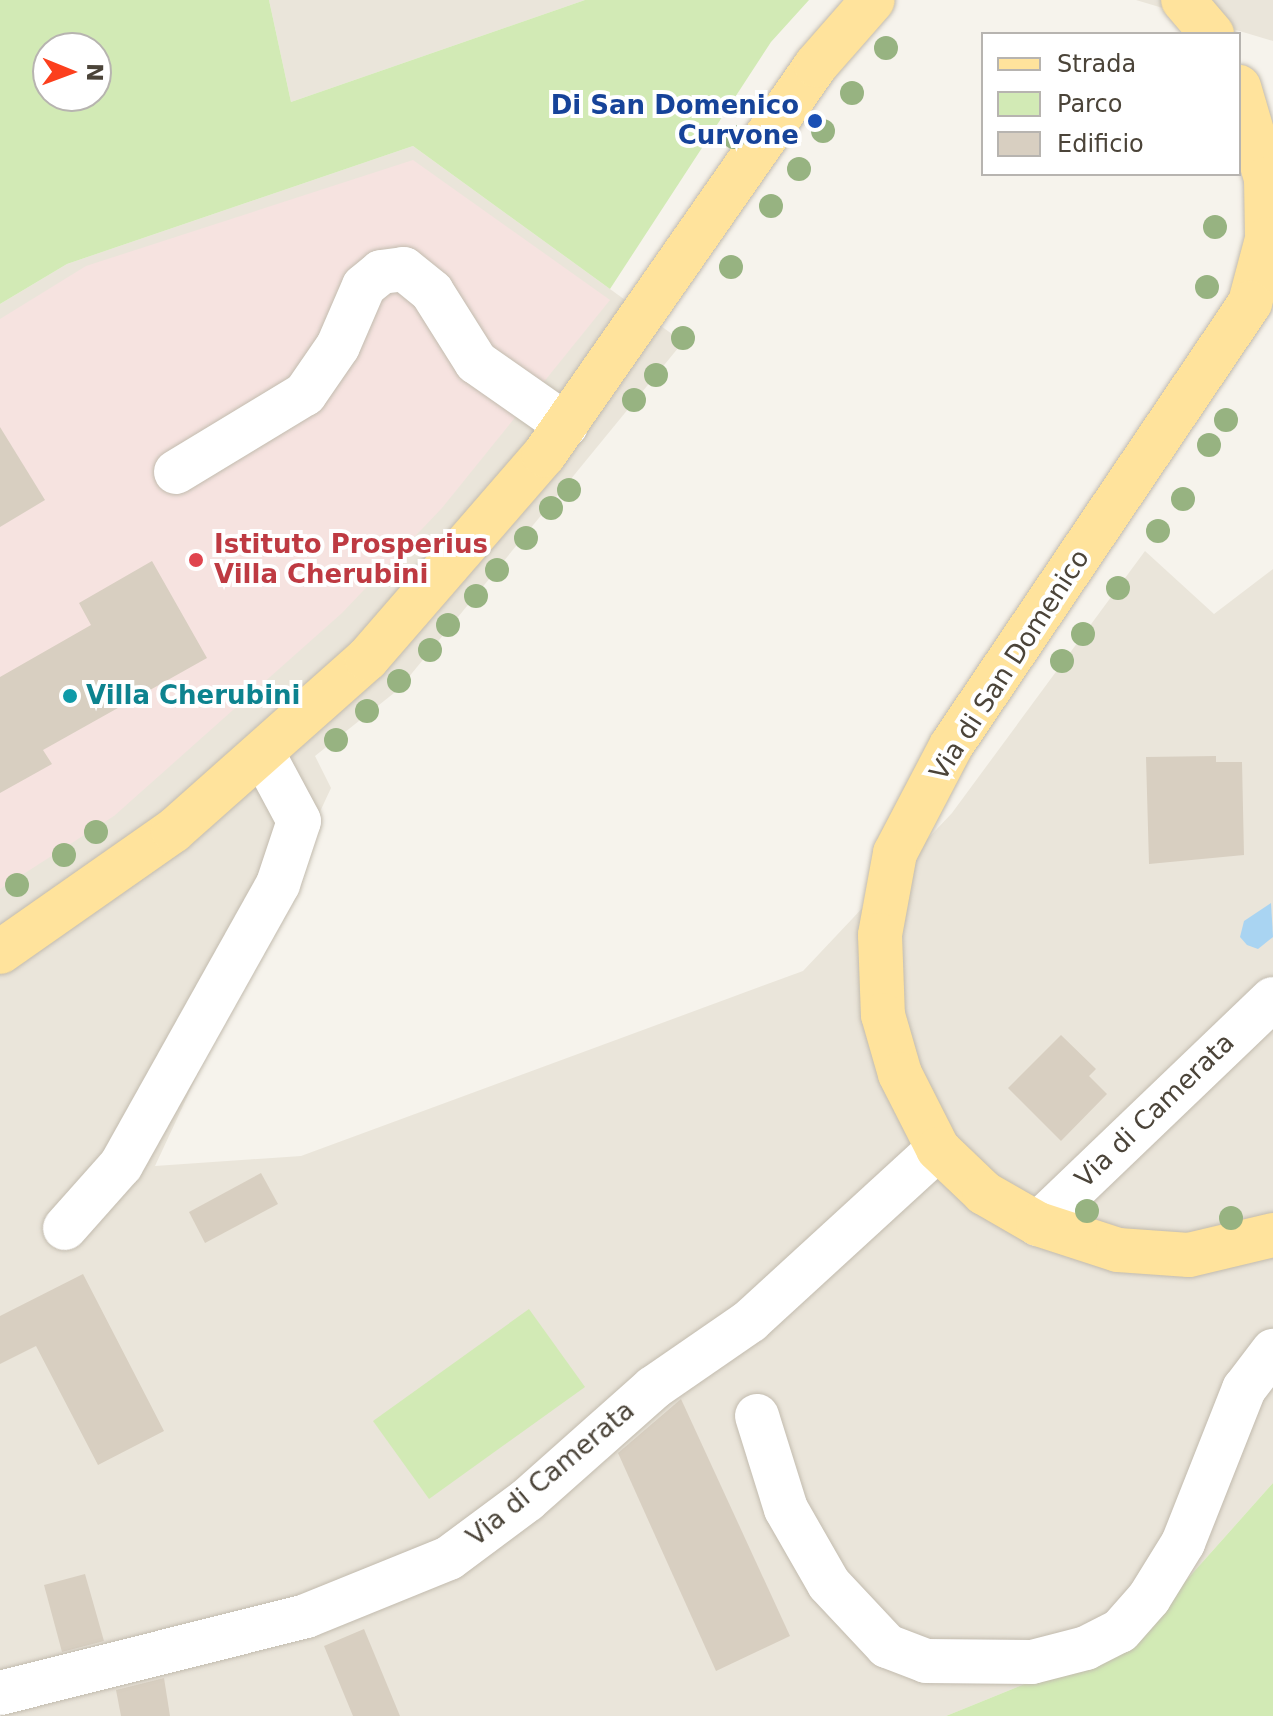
<!DOCTYPE html>
<style>
body{margin:0}
#map{position:relative;width:1273px;height:1716px;overflow:hidden;background:#f6f3ec;font-family:"DejaVu Sans",sans-serif}
div>[style]{position:absolute}
.residential>*{inset:0;background:#eae5da}
.medical>*{inset:0;background:#f6e3e0}
.green>*{inset:0;background:#d2eab5}
.water>*{inset:0;background:#a9d4f2}
.building>*{inset:0;background:#d8cfc1}
.roads{filter:drop-shadow(0 0 2px #c2bbae) drop-shadow(0 0 2px #c2bbae)}
.minor>*{height:44px;margin:-22px;padding:0 22px;transform-origin:22px;border-radius:22px;background:#fff}
.major>*{height:44px;margin:-22px;padding:0 22px;transform-origin:22px;border-radius:22px;background:#ffe39c}
.trees>*{width:24px;height:24px;margin:-12px;border-radius:50%;background:#97b381}
.dots>*{width:22px;height:22px;translate:-50% -50%;box-sizing:border-box;border:4px solid #fff;border-radius:50%}
span{translate:-50% -50%;white-space:nowrap;text-align:center;line-height:1.15;-webkit-text-stroke:8px #fff;paint-order:stroke}
.transit-label{font-size:26px;color:#164399;font-weight:700}
.right{translate:-100% -50%;text-align:right}
.health-label{font-size:26px;color:#be3a42;font-weight:700}
.left{translate:0 -50%;text-align:left}
.street-label{font-size:26px;color:#4b4439}
.culture-label{font-size:26px;color:#0d838f;font-weight:700}
.legend{position:absolute;left:981px;top:32px;width:260px;height:144px;box-sizing:border-box;background:#fff;border:2px solid #b7b4b0;margin:0;padding:10px 14px;list-style:none;font-size:24px;color:#4b4439}
.legend li{display:flex;align-items:center;gap:16px;height:40px}
.legend b{width:40px;border:2px solid #b7b4b0}
.north{position:absolute;left:32px;top:32px;width:80px;height:80px;box-sizing:border-box;background:#fff;border:2px solid #b7b4b0;border-radius:50%;rotate:91deg;font-size:22px;font-weight:700;line-height:32px;text-align:center;color:#4b4439}
.north::after{content:'';display:block;margin:auto;width:28px;height:36px;background:#fc3f1d;clip-path:polygon(50% 0,100% 100%,50% 72%,0 100%)}
</style>
<div id="map">
<div class="residential">
<div style="clip-path:polygon(269px 0,585px 0,291px 102px)"></div>
<div style="clip-path:polygon(1136px 0,1273px 0,1273px 41px)"></div>
<div style="clip-path:polygon(413px 146px,683px 342px,399px 689px,315px 756px,331px 788px,155px 1166px,301px 1156px,803px 971px,952px 813px,1145px 551px,1214px 614px,1273px 569px,1273px 1483px,1133px 1640px,946px 1716px,0 1716px,0 304px,67px 264px)"></div>
</div>
<div class="medical">
<div style="clip-path:polygon(413px 160px,610px 300px,442px 508px,342px 613px,114px 816px,0 889px,0 319px,86px 266px)"></div>
</div>
<div class="green">
<div style="clip-path:polygon(evenodd,0 0,269px 0,291px 102px,585px 0,809px 0,771px 42px,610px 289px,413px 146px,67px 264px,0 304px,0 0,48px 48px,96px 48px,96px 96px,48px 96px,48px 48px)"></div>
<div style="clip-path:polygon(529px 1309px,585px 1387px,429px 1499px,373px 1421px)"></div>
<div style="clip-path:polygon(1273px 1483px,1273px 1716px,946px 1716px,1133px 1640px)"></div>
</div>
<div class="water">
<div style="clip-path:polygon(1271px 903px,1273px 937px,1258px 949px,1247px 945px,1240px 937px,1244px 921px)"></div>
</div>
<div class="building">
<div style="clip-path:polygon(0 427px,45px 500px,0 527px)"></div>
<div style="clip-path:polygon(152px 561px,207px 658px,43px 750px,52px 764px,0 793px,0 677px,91px 625px,79px 603px)"></div>
<div style="clip-path:polygon(1216px 756px,1216px 762px,1242px 762px,1244px 855px,1149px 864px,1146px 757px)"></div>
<div style="clip-path:polygon(1061px 1035px,1096px 1069px,1089px 1076px,1107px 1094px,1061px 1141px,1008px 1088px)"></div>
<div style="clip-path:polygon(261px 1173px,278px 1204px,205px 1243px,189px 1212px)"></div>
<div style="clip-path:polygon(83px 1274px,164px 1431px,98px 1465px,36px 1346px,0 1364px,0 1316px)"></div>
<div style="clip-path:polygon(681px 1399px,790px 1636px,716px 1671px,618px 1453px)"></div>
<div style="clip-path:polygon(85px 1574px,104px 1641px,62px 1652px,44px 1585px)"></div>
<div style="clip-path:polygon(364px 1629px,400px 1716px,353px 1716px,324px 1646px)"></div>
<div style="clip-path:polygon(164px 1678px,170px 1716px,121px 1716px,116px 1690px)"></div>
</div>
<div class="roads">
<div class="minor">
<div style="left:176px;top:472px;width:151px;rotate:-31.2deg"></div>
<div style="left:305px;top:394px;width:58px;rotate:-55.5deg"></div>
<div style="left:338px;top:346px;width:65px;rotate:-66.6deg"></div>
<div style="left:364px;top:286px;width:22px;rotate:-39deg"></div>
<div style="left:381px;top:272px;width:23px;rotate:-7deg"></div>
<div style="left:404px;top:269px;width:36px;rotate:39deg"></div>
<div style="left:432px;top:292px;width:83px;rotate:57.8deg"></div>
<div style="left:476px;top:362px;width:110px;rotate:35deg"></div>
<div style="left:1038px;top:1224px;width:325px;rotate:-43.8deg"></div>
<div style="left:65px;top:1228px;width:84px;rotate:-48.4deg"></div>
<div style="left:121px;top:1165px;width:322px;rotate:-60.8deg"></div>
<div style="left:278px;top:884px;width:66px;rotate:-71.6deg"></div>
<div style="left:299px;top:821px;width:76px;rotate:-118.2deg"></div>
<div style="left:757px;top:1416px;width:97px;rotate:72.7deg"></div>
<div style="left:786px;top:1509px;width:86px;rotate:60.2deg"></div>
<div style="left:829px;top:1584px;width:85px;rotate:46.9deg"></div>
<div style="left:887px;top:1646px;width:42px;rotate:21deg"></div>
<div style="left:926px;top:1661px;width:106px;rotate:0.5deg"></div>
<div style="left:1032px;top:1662px;width:56px;rotate:-14.5deg"></div>
<div style="left:1086px;top:1648px;width:38px;rotate:-27deg"></div>
<div style="left:1120px;top:1631px;width:44px;rotate:-48.7deg"></div>
<div style="left:1149px;top:1598px;width:65px;rotate:-58.3deg"></div>
<div style="left:1183px;top:1543px;width:166px;rotate:-68.4deg"></div>
<div style="left:1244px;top:1389px;width:48px;rotate:-52.7deg"></div>
<div style="left:0;top:1693px;width:316px;rotate:-14.1deg"></div>
<div style="left:306px;top:1616px;width:154px;rotate:-22.1deg"></div>
<div style="left:449px;top:1558px;width:97px;rotate:-36.6deg"></div>
<div style="left:527px;top:1500px;width:169px;rotate:-41.6deg"></div>
<div style="left:653px;top:1388px;width:118px;rotate:-34.6deg"></div>
<div style="left:750px;top:1321px;width:255px;rotate:-42.5deg"></div>
</div>
<div class="major">
<div style="left:1183px;top:0;width:45px;rotate:49.5deg"></div>
<div style="left:1239px;top:87px;width:96px;rotate:73.6deg"></div>
<div style="left:1266px;top:179px;width:60px;rotate:89deg"></div>
<div style="left:1267px;top:239px;width:66px;rotate:104.9deg"></div>
<div style="left:1250px;top:303px;width:534px;rotate:124.02deg"></div>
<div style="left:951px;top:746px;width:121px;rotate:117.6deg"></div>
<div style="left:895px;top:853px;width:83px;rotate:100.4deg"></div>
<div style="left:880px;top:935px;width:80px;rotate:87.9deg"></div>
<div style="left:883px;top:1015px;width:61px;rotate:73.9deg"></div>
<div style="left:900px;top:1074px;width:84px;rotate:63.1deg"></div>
<div style="left:938px;top:1149px;width:64px;rotate:43.7deg"></div>
<div style="left:984px;top:1193px;width:62px;rotate:29.9deg"></div>
<div style="left:1038px;top:1224px;width:84px;rotate:18deg"></div>
<div style="left:1118px;top:1250px;width:71px;rotate:4deg"></div>
<div style="left:1189px;top:1255px;width:86px;rotate:-13.4deg"></div>
<div style="left:0;top:952px;width:211px;rotate:-35deg"></div>
<div style="left:173px;top:831px;width:259px;rotate:-41.6deg"></div>
<div style="left:367px;top:659px;width:270px;rotate:-49.1deg"></div>
<div style="left:544px;top:455px;width:475px;rotate:-55.1deg"></div>
<div style="left:816px;top:65px;width:86px;rotate:-48.8deg"></div>
</div>
</div>
<div class="trees">
<div style="left:886px;top:48px"></div>
<div style="left:852px;top:93px"></div>
<div style="left:823px;top:131px"></div>
<div style="left:734px;top:137px"></div>
<div style="left:799px;top:169px"></div>
<div style="left:771px;top:206px"></div>
<div style="left:1215px;top:227px"></div>
<div style="left:731px;top:267px"></div>
<div style="left:1207px;top:287px"></div>
<div style="left:683px;top:338px"></div>
<div style="left:656px;top:375px"></div>
<div style="left:634px;top:400px"></div>
<div style="left:1226px;top:420px"></div>
<div style="left:1209px;top:445px"></div>
<div style="left:569px;top:490px"></div>
<div style="left:1183px;top:499px"></div>
<div style="left:551px;top:508px"></div>
<div style="left:1158px;top:531px"></div>
<div style="left:526px;top:538px"></div>
<div style="left:497px;top:570px"></div>
<div style="left:1118px;top:588px"></div>
<div style="left:476px;top:596px"></div>
<div style="left:448px;top:625px"></div>
<div style="left:1083px;top:634px"></div>
<div style="left:430px;top:650px"></div>
<div style="left:1062px;top:661px"></div>
<div style="left:399px;top:681px"></div>
<div style="left:367px;top:711px"></div>
<div style="left:336px;top:740px"></div>
<div style="left:96px;top:832px"></div>
<div style="left:64px;top:855px"></div>
<div style="left:17px;top:885px"></div>
<div style="left:1087px;top:1211px"></div>
<div style="left:1231px;top:1218px"></div>
</div>
<div class="dots">
<div style="left:815px;top:121px;background:#1a4fb4"></div>
<div style="left:196px;top:560px;background:#e0444e"></div>
<div style="left:70px;top:696px;background:#0f9aa8"></div>
</div>
<div class="transit-label">
<span class="right" style="left:799px;top:121px">Di San Domenico<br>Curvone</span>
</div>
<div class="health-label">
<span class="left" style="left:214px;top:560px">Istituto Prosperius<br>Villa Cherubini</span>
</div>
<div class="street-label">
<span style="left:1010px;top:665px;rotate:-57deg">Via di San Domenico</span>
<span style="left:1155px;top:1111px;rotate:-44deg">Via di Camerata</span>
<span style="left:551px;top:1474px;rotate:-40deg">Via di Camerata</span>
</div>
<div class="culture-label">
<span class="left" style="left:86px;top:696px">Villa Cherubini</span>
</div>
<ul class="legend">
<li><b style="height:10px;background:#ffe39c"></b>Strada</li>
<li><b style="height:22px;background:#d2eab5"></b>Parco</li>
<li><b style="height:22px;background:#d8cfc1"></b>Edificio</li>
</ul>
<div class="north">N</div>
</div>
